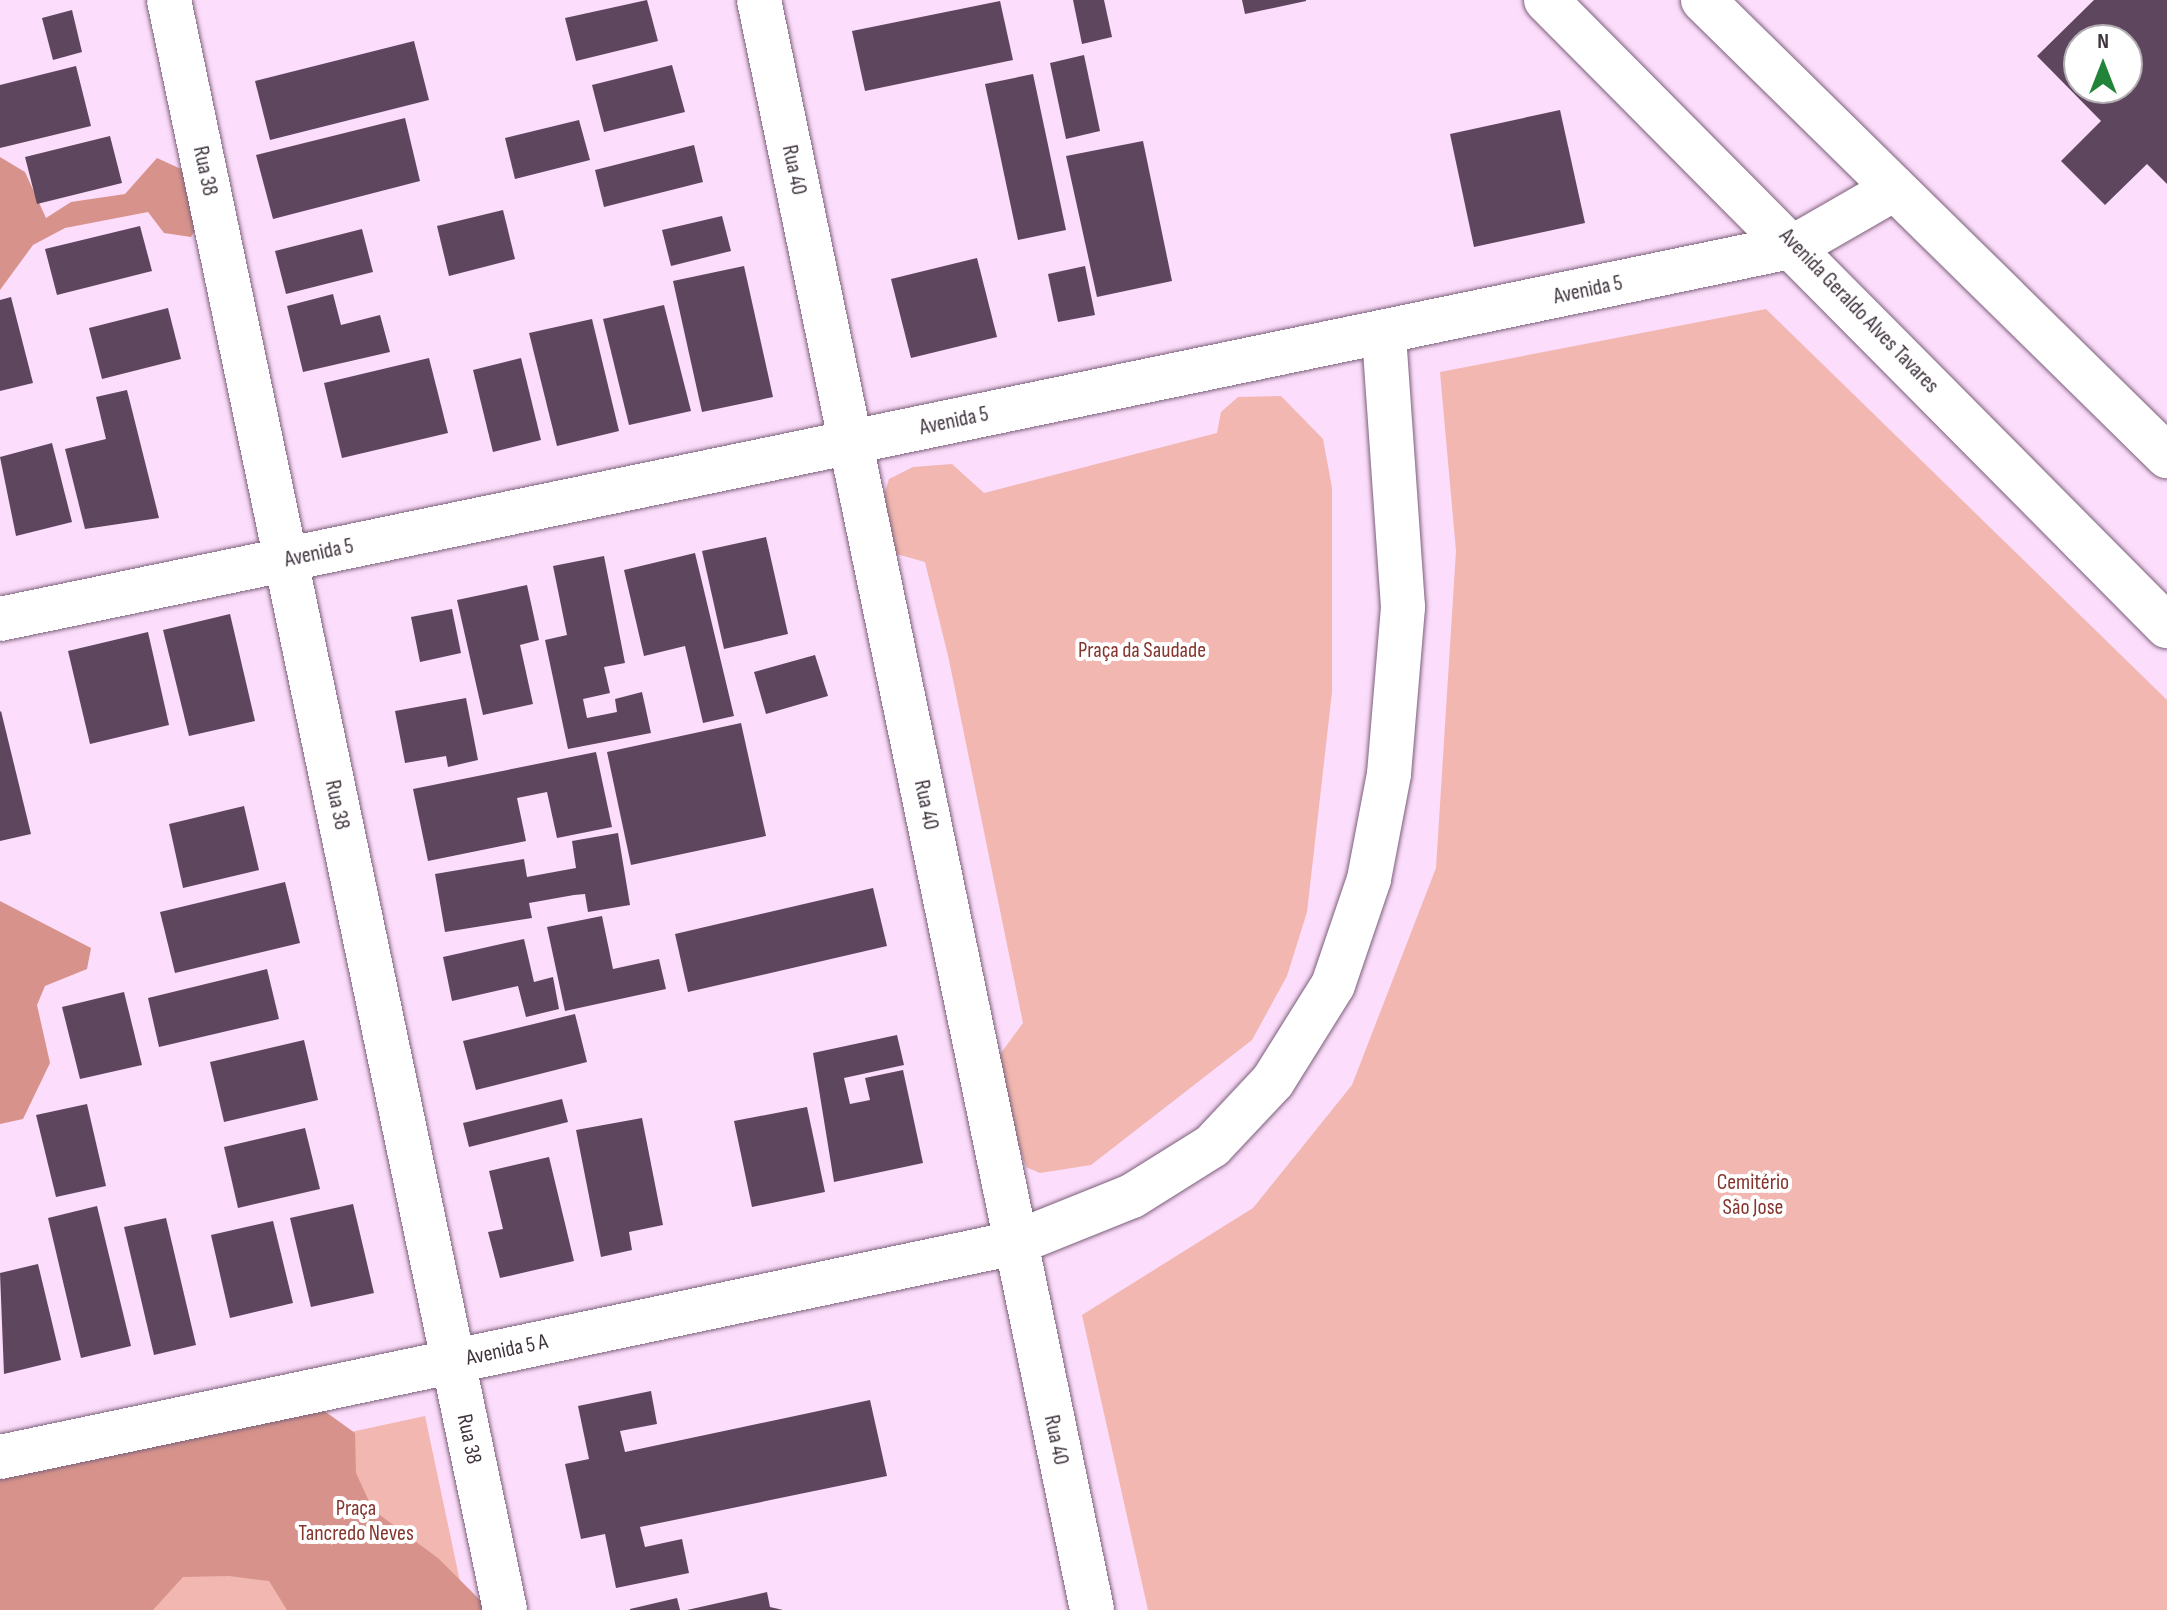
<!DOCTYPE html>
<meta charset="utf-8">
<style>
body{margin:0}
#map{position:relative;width:2167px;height:1610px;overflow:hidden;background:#fcddfb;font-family:"Sofia Sans Condensed",sans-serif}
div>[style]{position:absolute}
.green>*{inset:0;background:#f1b7b0}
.forest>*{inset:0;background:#d7938b}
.building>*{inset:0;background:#5f465f}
.roads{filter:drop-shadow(0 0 2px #7b607a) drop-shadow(0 0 2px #7b607a)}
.minor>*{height:44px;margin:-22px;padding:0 22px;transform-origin:22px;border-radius:22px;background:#fff}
span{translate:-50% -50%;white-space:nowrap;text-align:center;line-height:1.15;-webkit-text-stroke:8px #fff;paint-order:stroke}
.street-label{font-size:22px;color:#40343f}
.park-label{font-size:22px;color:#86352e}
.north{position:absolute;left:2063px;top:24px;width:80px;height:80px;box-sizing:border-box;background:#fff;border:2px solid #b3aeb2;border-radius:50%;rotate:0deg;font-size:22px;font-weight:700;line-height:32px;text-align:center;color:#40343f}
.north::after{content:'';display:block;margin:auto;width:28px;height:36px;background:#218438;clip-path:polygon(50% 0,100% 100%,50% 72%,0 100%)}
</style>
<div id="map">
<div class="green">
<div style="clip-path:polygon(1766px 309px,2167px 700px,2167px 1610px,1148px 1610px,1082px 1315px,1253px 1208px,1352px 1085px,1436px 868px,1456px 551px,1440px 372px)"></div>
<div style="clip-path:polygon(1281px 396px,1323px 439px,1332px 488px,1332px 692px,1307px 912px,1287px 976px,1252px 1040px,1091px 1165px,1040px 1173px,1026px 1167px,1005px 1105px,998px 1057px,1023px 1023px,949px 660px,925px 562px,893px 553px,881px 504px,889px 479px,913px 467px,952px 464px,984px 493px,1217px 433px,1221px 412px,1238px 397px)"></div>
<div style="clip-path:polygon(425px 1416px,466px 1610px,0 1610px,0 1508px)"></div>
</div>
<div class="forest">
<div style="clip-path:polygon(0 157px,25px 172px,46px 218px,71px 202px,125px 194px,157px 158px,181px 169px,200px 221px,191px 237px,164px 233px,148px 212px,65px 228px,33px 245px,0 290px)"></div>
<div style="clip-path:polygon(0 901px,91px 948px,87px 969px,45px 986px,37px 1005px,50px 1063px,23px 1119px,0 1124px)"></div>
<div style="clip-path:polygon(323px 1410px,355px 1433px,356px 1473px,373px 1510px,438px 1558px,490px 1610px,287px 1610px,269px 1581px,229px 1576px,183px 1577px,153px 1610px,0 1610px,0 1475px)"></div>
</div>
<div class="building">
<div style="clip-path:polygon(647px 0,658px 41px,576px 61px,565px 18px)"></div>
<div style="clip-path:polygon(1073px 0,1104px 0,1112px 37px,1082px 44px)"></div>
<div style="clip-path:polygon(1242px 0,1306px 0,1306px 1px,1245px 14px)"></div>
<div style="clip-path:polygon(evenodd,2094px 0,2167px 0,2167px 184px,2147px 164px,2105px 205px,2061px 161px,2101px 121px,2037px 56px,2094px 0,2079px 40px,2127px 40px,2127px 88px,2079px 88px,2079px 40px)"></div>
<div style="clip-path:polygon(1000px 1px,1013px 60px,865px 91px,852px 31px)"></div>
<div style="clip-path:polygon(72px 10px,82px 52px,53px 60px,42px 18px)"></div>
<div style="clip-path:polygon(414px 41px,429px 100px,270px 140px,255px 81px)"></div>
<div style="clip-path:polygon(1084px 55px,1100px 131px,1066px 139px,1050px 63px)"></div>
<div style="clip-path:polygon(672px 65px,685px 112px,604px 132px,592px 85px)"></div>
<div style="clip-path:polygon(76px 66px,91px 126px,0 148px,0 85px)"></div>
<div style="clip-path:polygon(1033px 74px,1066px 230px,1018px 240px,985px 84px)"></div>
<div style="clip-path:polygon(1560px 110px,1585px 223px,1474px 247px,1450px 134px)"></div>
<div style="clip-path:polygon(405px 118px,420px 181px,273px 219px,256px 155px)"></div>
<div style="clip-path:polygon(579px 120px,590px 160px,515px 179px,505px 138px)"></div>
<div style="clip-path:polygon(110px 136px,122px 183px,37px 204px,25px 157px)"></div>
<div style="clip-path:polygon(1143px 141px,1172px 281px,1097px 297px,1066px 156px)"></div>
<div style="clip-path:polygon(694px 145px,703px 182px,604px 207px,595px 170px)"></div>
<div style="clip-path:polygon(503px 210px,515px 259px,449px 276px,437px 226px)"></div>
<div style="clip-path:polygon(722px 216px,731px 251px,671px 266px,662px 230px)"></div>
<div style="clip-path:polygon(140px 226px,152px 271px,57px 295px,45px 249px)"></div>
<div style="clip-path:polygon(362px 229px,373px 272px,286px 294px,275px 251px)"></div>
<div style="clip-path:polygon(977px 258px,997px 337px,911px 358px,891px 279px)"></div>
<div style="clip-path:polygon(744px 266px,773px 397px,702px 412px,673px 281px)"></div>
<div style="clip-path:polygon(1085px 266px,1095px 315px,1058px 322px,1048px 274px)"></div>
<div style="clip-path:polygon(333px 294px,341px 325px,380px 315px,390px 352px,303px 372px,287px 306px)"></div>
<div style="clip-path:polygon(11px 297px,33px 383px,0 391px,0 300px)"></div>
<div style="clip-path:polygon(664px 305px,691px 411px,629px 425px,603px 319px)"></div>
<div style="clip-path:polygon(168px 308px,181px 359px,102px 379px,89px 328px)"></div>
<div style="clip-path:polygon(592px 319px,619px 431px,557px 446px,529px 333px)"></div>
<div style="clip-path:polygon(429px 358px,448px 433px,342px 458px,324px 383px)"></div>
<div style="clip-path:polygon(521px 358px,541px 440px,493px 452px,473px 370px)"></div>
<div style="clip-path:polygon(127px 390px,159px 518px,85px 529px,65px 449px,106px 439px,96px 397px)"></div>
<div style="clip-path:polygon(52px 443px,72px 522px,16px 536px,0 457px)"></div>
<div style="clip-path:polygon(766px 537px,788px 634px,724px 649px,702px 551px)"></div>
<div style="clip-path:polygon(695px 553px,734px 716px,703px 723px,685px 646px,644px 656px,624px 570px)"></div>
<div style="clip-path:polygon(604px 556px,625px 663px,604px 667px,610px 693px,583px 699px,587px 718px,617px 712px,615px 699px,642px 692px,651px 733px,568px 749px,545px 640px,567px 635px,553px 566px)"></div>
<div style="clip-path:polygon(527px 585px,539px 640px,520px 645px,533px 704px,483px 715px,457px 600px)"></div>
<div style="clip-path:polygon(452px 609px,461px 653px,420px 662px,411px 617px)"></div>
<div style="clip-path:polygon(230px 614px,255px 721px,189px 736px,163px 630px)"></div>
<div style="clip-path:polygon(148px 632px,169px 725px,90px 744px,68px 651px)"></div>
<div style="clip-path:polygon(815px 655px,828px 696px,766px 714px,754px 672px)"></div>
<div style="clip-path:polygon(466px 698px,478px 760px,448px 767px,446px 756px,405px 763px,395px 711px)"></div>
<div style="clip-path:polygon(1px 711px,31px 834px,0 841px,0 712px)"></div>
<div style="clip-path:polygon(741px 723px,766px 836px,631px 865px,607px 752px)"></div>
<div style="clip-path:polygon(596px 752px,612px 827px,557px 838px,547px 792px,517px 798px,526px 841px,428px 861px,413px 789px)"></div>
<div style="clip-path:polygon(244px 806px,259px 870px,183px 888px,169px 824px)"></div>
<div style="clip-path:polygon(618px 833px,630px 905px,588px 912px,585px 894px,574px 895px,529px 903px,532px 918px,445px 932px,435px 874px,524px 859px,527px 877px,576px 868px,572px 841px)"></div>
<div style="clip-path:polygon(285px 882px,300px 943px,175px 973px,160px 912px)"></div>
<div style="clip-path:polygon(873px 888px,887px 946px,688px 992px,675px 934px)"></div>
<div style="clip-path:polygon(602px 916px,613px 969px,659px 959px,666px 989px,565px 1011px,547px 927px)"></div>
<div style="clip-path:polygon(524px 939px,534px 982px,553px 977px,559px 1009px,526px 1017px,518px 986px,452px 1001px,443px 957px)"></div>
<div style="clip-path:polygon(267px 969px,279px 1019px,159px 1047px,148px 998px)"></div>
<div style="clip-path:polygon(124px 992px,142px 1065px,80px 1079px,62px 1007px)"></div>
<div style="clip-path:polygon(575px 1014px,587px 1062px,476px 1090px,463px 1041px)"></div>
<div style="clip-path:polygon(897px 1035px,904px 1065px,844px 1078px,850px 1104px,870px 1100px,865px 1078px,903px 1070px,923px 1163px,834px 1182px,813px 1053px)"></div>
<div style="clip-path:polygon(304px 1040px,318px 1100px,224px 1122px,210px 1062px)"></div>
<div style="clip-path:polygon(562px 1099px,568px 1122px,469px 1147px,463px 1123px)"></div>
<div style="clip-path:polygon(87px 1104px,106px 1186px,56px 1197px,36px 1115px)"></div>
<div style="clip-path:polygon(807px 1107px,825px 1192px,752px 1207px,734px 1121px)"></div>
<div style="clip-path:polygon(642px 1118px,663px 1225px,629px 1232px,632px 1250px,601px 1257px,576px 1130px)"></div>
<div style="clip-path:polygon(305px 1128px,320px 1189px,238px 1208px,224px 1147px)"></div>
<div style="clip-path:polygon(549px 1157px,574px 1261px,500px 1278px,488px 1232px,503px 1229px,489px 1171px)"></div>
<div style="clip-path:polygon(353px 1204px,374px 1293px,311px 1307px,290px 1218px)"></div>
<div style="clip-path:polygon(97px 1206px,131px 1346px,81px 1358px,48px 1218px)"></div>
<div style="clip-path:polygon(166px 1218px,196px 1345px,154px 1355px,124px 1227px)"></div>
<div style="clip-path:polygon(273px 1221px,293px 1303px,230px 1318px,211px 1235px)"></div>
<div style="clip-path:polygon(38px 1264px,61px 1360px,4px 1374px,0 1273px)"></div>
<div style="clip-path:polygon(651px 1391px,657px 1424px,620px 1431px,625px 1452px,870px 1400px,887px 1476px,640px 1527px,645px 1547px,682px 1539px,689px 1573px,616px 1588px,605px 1534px,581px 1539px,565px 1464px,589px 1459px,578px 1406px)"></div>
<div style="clip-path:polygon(767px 1592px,770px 1607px,783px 1610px,687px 1610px)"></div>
<div style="clip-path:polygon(677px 1598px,680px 1610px,630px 1610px,630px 1609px)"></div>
</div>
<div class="roads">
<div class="minor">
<div style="left:169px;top:0;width:1645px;rotate:78.21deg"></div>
<div style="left:759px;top:0;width:1644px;rotate:78.31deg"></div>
<div style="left:1546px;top:0;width:882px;rotate:45.23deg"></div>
<div style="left:1703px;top:0;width:651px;rotate:44.5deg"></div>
<div style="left:0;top:619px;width:1833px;rotate:-11.74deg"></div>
<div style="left:1795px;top:246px;width:114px;rotate:-29.9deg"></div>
<div style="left:0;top:1457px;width:1037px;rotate:-11.91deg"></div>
<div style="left:1015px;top:1243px;width:126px;rotate:-21.9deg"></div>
<div style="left:1132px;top:1196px;width:94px;rotate:-32deg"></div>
<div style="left:1212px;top:1146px;width:89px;rotate:-46.8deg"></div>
<div style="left:1273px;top:1081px;width:113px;rotate:-58deg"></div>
<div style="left:1333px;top:985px;width:112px;rotate:-71.2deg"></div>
<div style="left:1369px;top:879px;width:107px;rotate:-79.2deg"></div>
<div style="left:1389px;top:774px;width:168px;rotate:-85.2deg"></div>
<div style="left:1403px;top:607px;width:275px;rotate:-94deg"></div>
</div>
</div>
<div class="street-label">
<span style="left:794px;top:170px;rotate:78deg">Rua 40</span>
<span style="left:205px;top:171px;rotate:78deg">Rua 38</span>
<span style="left:1588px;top:290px;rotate:-12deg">Avenida 5</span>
<span style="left:1859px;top:311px;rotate:46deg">Avenida Geraldo Alves Tavares</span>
<span style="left:954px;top:421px;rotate:-12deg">Avenida 5</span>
<span style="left:319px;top:553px;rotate:-12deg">Avenida 5</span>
<span style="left:337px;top:805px;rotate:78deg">Rua 38</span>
<span style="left:926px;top:805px;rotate:78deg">Rua 40</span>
<span style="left:507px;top:1350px;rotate:-12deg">Avenida 5 A</span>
<span style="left:469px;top:1439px;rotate:78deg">Rua 38</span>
<span style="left:1056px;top:1440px;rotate:78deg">Rua 40</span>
</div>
<div class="park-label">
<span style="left:1142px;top:651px">Praça da Saudade</span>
<span style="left:1753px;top:1195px">Cemitério<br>São Jose</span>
<span style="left:356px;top:1521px">Praça<br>Tancredo Neves</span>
</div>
<div class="north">N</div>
</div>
